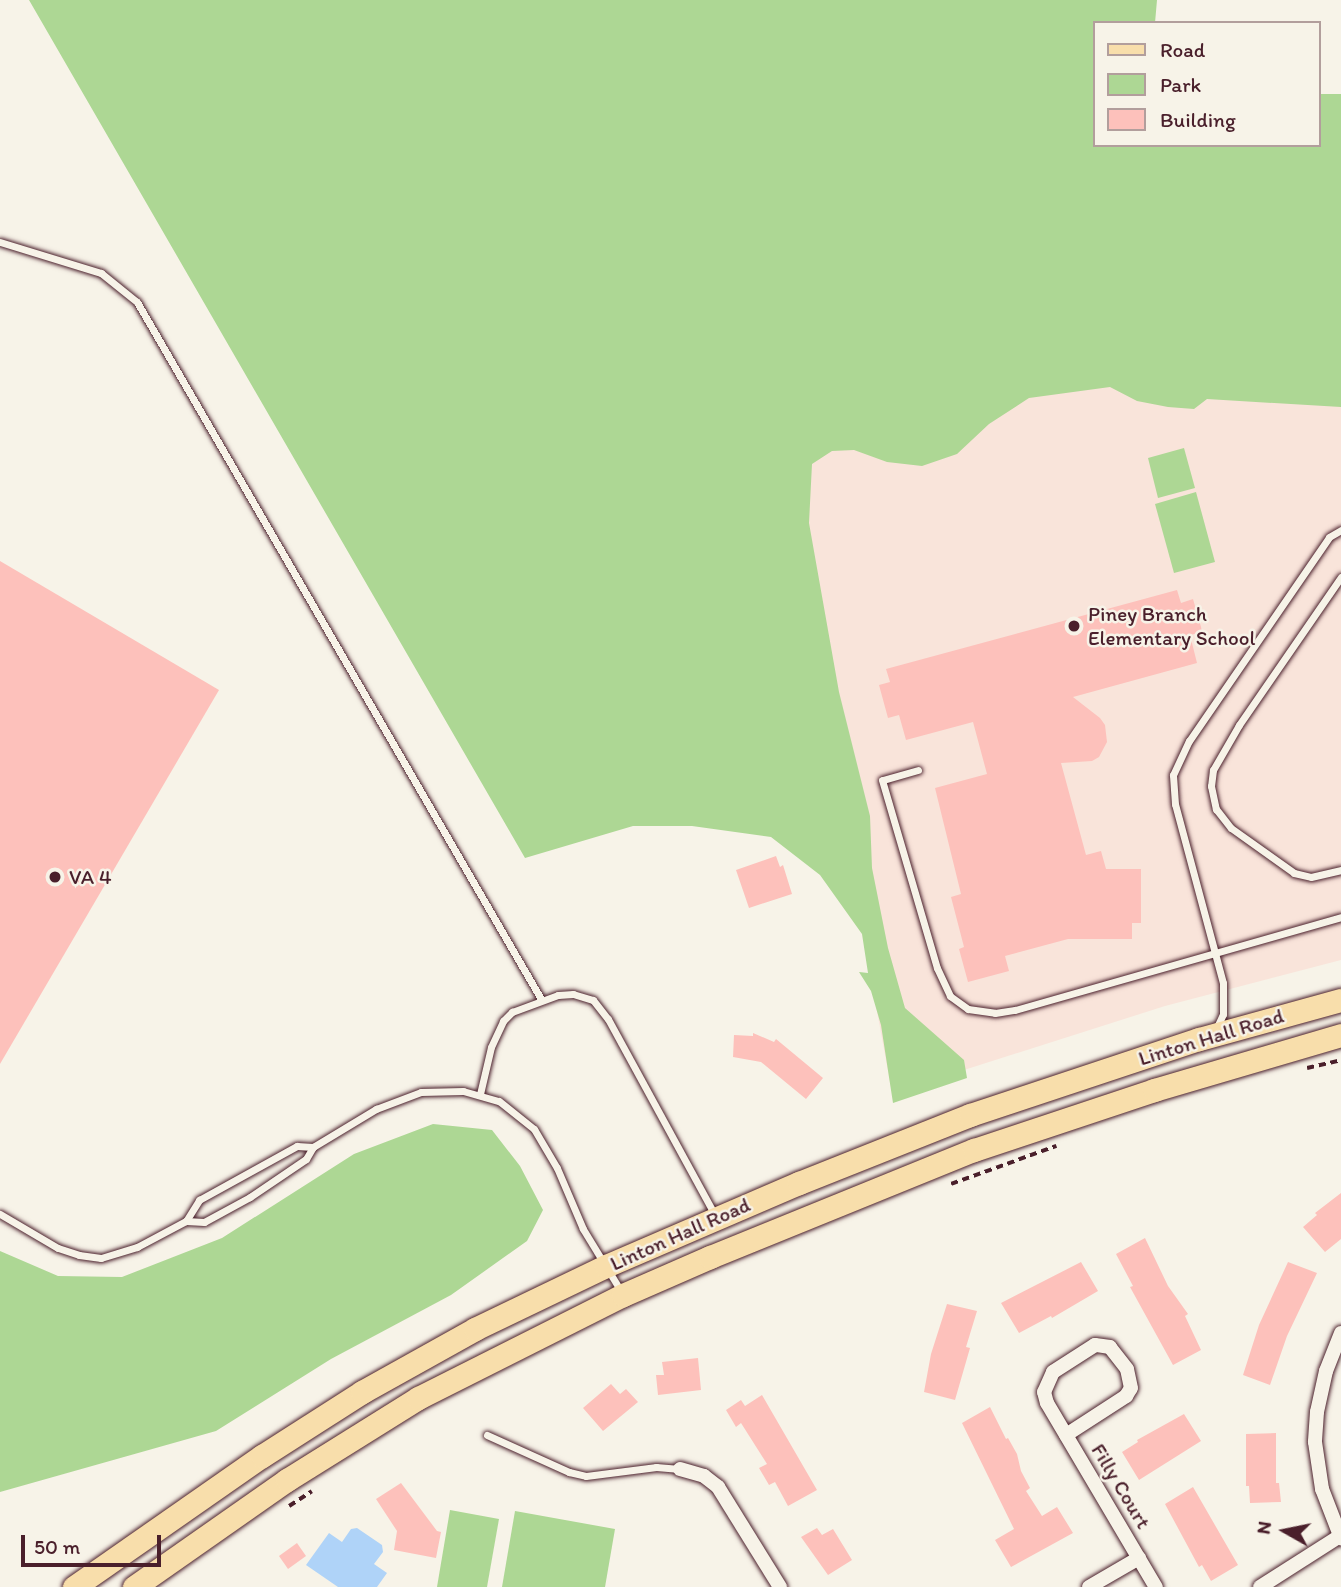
<!DOCTYPE html>
<style>
body{margin:0}
#map{position:relative;width:1341px;height:1587px;overflow:hidden;background:#f7f3e8;font-family:Itim,sans-serif}
div>[style]{position:absolute}
.built>*{inset:0;background:#f9e4da}
.green>*{inset:0;background:#add794}
.water>*{inset:0;background:#afd3f8}
.building>*{inset:0;background:#fdc1bb}
.path>*{height:3.5px;margin-top:-1.75px;transform-origin:0;background:repeating-linear-gradient(90deg,#4a1f2b 0 7px,transparent 0 12px)}
.roads{filter:drop-shadow(0 0 2px #4a1f2b) drop-shadow(0 0 2px #4a1f2b)}
.lane>*{height:7px;margin:-3.5px;padding:0 3.5px;transform-origin:3.5px;border-radius:3.5px;background:#f7f3e8}
.street>*{height:14px;margin:-7px;padding:0 7px;transform-origin:7px;border-radius:7px;background:#f7f3e8}
.primary>*{height:23px;margin:-11.5px;padding:0 11.5px;transform-origin:11.5px;border-radius:11.5px;background:#f8deab}
.dots>*{width:19px;height:19px;translate:-50% -50%;box-sizing:border-box;border:4px solid #f7f3e8;border-radius:50%}
span{translate:-50% -50%;white-space:nowrap;text-align:center;line-height:1.15;-webkit-text-stroke:5px #f7f3e8;paint-order:stroke}
.poi-label{font-size:21px;color:#4a1f2b}
.left{translate:0 -50%;text-align:left}
.street-label{font-size:21px;color:#4a1f2b}
.legend{position:absolute;left:1093px;top:21px;width:228px;height:126px;box-sizing:border-box;background:#f7f3e8;border:2px solid #b29e9c;margin:0;padding:9px 12px;list-style:none;font-size:21px;color:#4a1f2b}
.legend li{display:flex;align-items:center;gap:14px;height:35px}
.legend b{width:35px;border:2px solid #b29e9c}
.north{position:absolute;left:1250px;top:1496px;width:70px;height:70px;-webkit-text-stroke:5px #f7f3e8;paint-order:stroke;rotate:279deg;font-size:19px;font-weight:700;line-height:28px;text-align:center;color:#4a1f2b}
.north::after{content:'';display:block;margin:auto;width:24px;height:32px;background:#4a1f2b;clip-path:polygon(50% 0,100% 100%,50% 72%,0 100%)}
.scale{position:absolute;left:21px;top:1535px;width:140px;height:32px;box-sizing:border-box;border:4px solid #4a1f2b;border-top:0;padding-left:9px;font-size:21px;line-height:24px;white-space:nowrap;color:#4a1f2b;-webkit-text-stroke:5px #f7f3e8;paint-order:stroke}
</style>
<div id="map">
<div class="built">
<div style="clip-path:polygon(722px 167px,1341px 292px,1341px 960px,1165px 1006px,892px 1093px)"></div>
</div>
<div class="green">
<div style="clip-path:polygon(29px 0,1157px 0,1155px 23px,1094px 23px,1094px 145px,1318px 145px,1318px 94px,1341px 94px,1341px 407px,1207px 399px,1194px 409px,1168px 407px,1137px 401px,1110px 387px,1029px 398px,989px 424px,957px 454px,922px 466px,887px 462px,854px 450px,832px 451px,812px 464px,809px 523px,839px 692px,870px 816px,872px 868px,888px 948px,905px 1008px,964px 1060px,967px 1078px,893px 1103px,881px 1025px,871px 991px,859px 972px,868px 973px,862px 934px,820px 875px,771px 837px,692px 826px,633px 826px,525px 858px)"></div>
<div style="clip-path:polygon(1184px 448px,1195px 488px,1158px 498px,1148px 458px)"></div>
<div style="clip-path:polygon(1196px 492px,1215px 562px,1174px 573px,1155px 504px)"></div>
<div style="clip-path:polygon(433px 1124px,492px 1130px,520px 1166px,543px 1210px,527px 1241px,451px 1295px,331px 1359px,216px 1431px,0 1492px,0 1251px,58px 1276px,122px 1277px,222px 1238px,354px 1154px)"></div>
<div style="clip-path:polygon(450px 1510px,499px 1519px,487px 1587px,437px 1587px)"></div>
<div style="clip-path:polygon(515px 1511px,615px 1529px,605px 1587px,502px 1587px)"></div>
</div>
<div class="water">
<div style="clip-path:polygon(357px 1528px,382px 1545px,383px 1552px,374px 1564px,387px 1573px,377px 1587px,338px 1587px,306px 1565px,329px 1533px,342px 1542px,351px 1529px)"></div>
</div>
<div class="building">
<div style="clip-path:polygon(0 561px,219px 690px,0 1064px)"></div>
<div style="clip-path:polygon(1177px 590px,1181px 603px,1193px 599px,1201px 627px,1202px 632px,1190px 635px,1197px 663px,1073px 697px,1100px 718px,1105px 725px,1107px 742px,1099px 757px,1092px 761px,1061px 763px,1086px 855px,1101px 851px,1106px 869px,1141px 869px,1141px 923px,1132px 923px,1132px 939px,1068px 939px,1005px 956px,1009px 971px,968px 982px,959px 949px,964px 947px,951px 897px,961px 894px,935px 788px,987px 774px,973px 722px,906px 740px,899px 715px,888px 718px,879px 685px,890px 682px,886px 669px)"></div>
<div style="clip-path:polygon(776px 856px,780px 867px,783px 865px,792px 894px,749px 908px,736px 870px)"></div>
<div style="clip-path:polygon(753px 1033px,774px 1042px,776px 1039px,823px 1078px,806px 1099px,761px 1062px,733px 1057px,734px 1035px,753px 1036px)"></div>
<div style="clip-path:polygon(1341px 1193px,1341px 1239px,1325px 1252px,1303px 1227px,1317px 1215px,1315px 1213px)"></div>
<div style="clip-path:polygon(1145px 1238px,1168px 1286px,1188px 1314px,1185px 1316px,1201px 1350px,1173px 1365px,1130px 1287px,1133px 1286px,1116px 1254px)"></div>
<div style="clip-path:polygon(1081px 1262px,1098px 1291px,1052px 1318px,1051px 1316px,1019px 1333px,1001px 1303px)"></div>
<div style="clip-path:polygon(1288px 1262px,1317px 1273px,1287px 1336px,1270px 1385px,1243px 1375px,1259px 1325px)"></div>
<div style="clip-path:polygon(947px 1304px,977px 1311px,966px 1347px,970px 1348px,955px 1400px,924px 1392px,931px 1354px)"></div>
<div style="clip-path:polygon(698px 1358px,701px 1390px,658px 1395px,656px 1375px,664px 1375px,662px 1362px)"></div>
<div style="clip-path:polygon(611px 1384px,620px 1394px,626px 1389px,638px 1402px,603px 1431px,583px 1408px)"></div>
<div style="clip-path:polygon(762px 1395px,817px 1490px,788px 1506px,775px 1482px,769px 1485px,759px 1468px,767px 1464px,741px 1423px,736px 1427px,726px 1410px,741px 1400px,745px 1406px)"></div>
<div style="clip-path:polygon(990px 1407px,1006px 1439px,1008px 1438px,1017px 1454px,1021px 1471px,1030px 1488px,1026px 1491px,1042px 1516px,1057px 1507px,1073px 1533px,1011px 1567px,995px 1540px,1014px 1529px,962px 1423px)"></div>
<div style="clip-path:polygon(1184px 1414px,1201px 1441px,1139px 1480px,1122px 1452px,1138px 1442px,1137px 1440px)"></div>
<div style="clip-path:polygon(1276px 1433px,1276px 1483px,1279px 1483px,1281px 1502px,1250px 1503px,1249px 1486px,1246px 1486px,1246px 1434px)"></div>
<div style="clip-path:polygon(401px 1483px,437px 1531px,441px 1532px,436px 1558px,394px 1550px,397px 1531px,376px 1499px)"></div>
<div style="clip-path:polygon(1193px 1487px,1238px 1565px,1211px 1581px,1202px 1565px,1199px 1567px,1165px 1504px)"></div>
<div style="clip-path:polygon(817px 1528px,822px 1535px,833px 1529px,852px 1560px,828px 1575px,801px 1537px)"></div>
<div style="clip-path:polygon(297px 1543px,306px 1556px,288px 1569px,279px 1556px)"></div>
</div>
<div class="path">
<div style="left:1307px;top:1068px;width:35px;rotate:-13deg"></div>
<div style="left:951px;top:1184px;width:112px;rotate:-19.9deg"></div>
<div style="left:289px;top:1506px;width:27px;rotate:-33deg"></div>
</div>
<div class="roads">
<div class="lane">
<div style="left:0;top:242px;width:106px;rotate:17.1deg"></div>
<div style="left:101px;top:273px;width:46px;rotate:38.9deg"></div>
<div style="left:137px;top:302px;width:806px;rotate:59.9deg"></div>
<div style="left:1341px;top:577px;width:180px;rotate:124.6deg"></div>
<div style="left:1239px;top:725px;width:52px;rotate:120deg"></div>
<div style="left:1213px;top:770px;width:16px;rotate:97deg"></div>
<div style="left:1211px;top:786px;width:24px;rotate:78deg"></div>
<div style="left:1216px;top:809px;width:24px;rotate:52deg"></div>
<div style="left:1231px;top:828px;width:77px;rotate:35.5deg"></div>
<div style="left:1294px;top:873px;width:17px;rotate:13deg"></div>
<div style="left:1311px;top:877px;width:31px;rotate:-13deg"></div>
<div style="left:918px;top:770px;width:37px;rotate:164deg"></div>
<div style="left:882px;top:780px;width:196px;rotate:73.7deg"></div>
<div style="left:937px;top:968px;width:31px;rotate:65deg"></div>
<div style="left:950px;top:996px;width:22px;rotate:36deg"></div>
<div style="left:968px;top:1009px;width:27px;rotate:8deg"></div>
<div style="left:995px;top:1013px;width:20px;rotate:-9deg"></div>
<div style="left:1015px;top:1010px;width:339px;rotate:-15.9deg"></div>
<div style="left:1217px;top:1027px;width:14px;rotate:-65deg"></div>
<div style="left:1223px;top:1014px;width:31px;rotate:-90deg"></div>
<div style="left:1223px;top:983px;width:185px;rotate:-105deg"></div>
<div style="left:1175px;top:804px;width:29px;rotate:-94deg"></div>
<div style="left:1173px;top:775px;width:38px;rotate:-65deg"></div>
<div style="left:1189px;top:741px;width:247px;rotate:-55.5deg"></div>
<div style="left:1329px;top:537px;width:14px;rotate:-30deg"></div>
<div style="left:480px;top:1094px;width:48px;rotate:-76.8deg"></div>
<div style="left:491px;top:1047px;width:29px;rotate:-65deg"></div>
<div style="left:503px;top:1021px;width:13px;rotate:-45deg"></div>
<div style="left:512px;top:1012px;width:49px;rotate:-20.3deg"></div>
<div style="left:558px;top:995px;width:15px;rotate:-4deg"></div>
<div style="left:573px;top:994px;width:21px;rotate:17deg"></div>
<div style="left:593px;top:1000px;width:24px;rotate:52deg"></div>
<div style="left:608px;top:1019px;width:223px;rotate:61.4deg"></div>
<div style="left:313px;top:1147px;width:14px;rotate:120deg"></div>
<div style="left:306px;top:1159px;width:68px;rotate:145.8deg"></div>
<div style="left:250px;top:1197px;width:52px;rotate:151.5deg"></div>
<div style="left:204px;top:1222px;width:18px;rotate:-177deg"></div>
<div style="left:186px;top:1221px;width:25px;rotate:-58deg"></div>
<div style="left:199px;top:1200px;width:112px;rotate:-28.9deg"></div>
<div style="left:297px;top:1146px;width:16px;rotate:4deg"></div>
<div style="left:313px;top:1147px;width:74px;rotate:-31.1deg"></div>
<div style="left:376px;top:1109px;width:48px;rotate:-20.7deg"></div>
<div style="left:421px;top:1092px;width:42px;rotate:-1.4deg"></div>
<div style="left:463px;top:1091px;width:37px;rotate:16deg"></div>
<div style="left:499px;top:1101px;width:45px;rotate:38.7deg"></div>
<div style="left:534px;top:1129px;width:45px;rotate:59.5deg"></div>
<div style="left:557px;top:1168px;width:66px;rotate:66.9deg"></div>
<div style="left:583px;top:1229px;width:75px;rotate:58.6deg"></div>
<div style="left:0;top:1214px;width:67px;rotate:30.4deg"></div>
<div style="left:58px;top:1248px;width:22px;rotate:18deg"></div>
<div style="left:79px;top:1255px;width:22px;rotate:8deg"></div>
<div style="left:101px;top:1258px;width:38px;rotate:-17deg"></div>
<div style="left:137px;top:1247px;width:55px;rotate:-28deg"></div>
<div style="left:487px;top:1435px;width:90px;rotate:24.3deg"></div>
<div style="left:569px;top:1472px;width:17px;rotate:13deg"></div>
<div style="left:586px;top:1476px;width:71px;rotate:-7.3deg"></div>
<div style="left:656px;top:1467px;width:24px;rotate:5deg"></div>
</div>
<div class="street">
<div style="left:1341px;top:1333px;width:41px;rotate:111.5deg"></div>
<div style="left:1326px;top:1371px;width:42px;rotate:102.4deg"></div>
<div style="left:1317px;top:1412px;width:30px;rotate:94deg"></div>
<div style="left:1315px;top:1442px;width:48px;rotate:81.5deg"></div>
<div style="left:1322px;top:1489px;width:53px;rotate:68.8deg"></div>
<div style="left:1066px;top:1435px;width:72px;rotate:-33deg"></div>
<div style="left:1126px;top:1396px;width:9px;rotate:-58deg"></div>
<div style="left:1131px;top:1388px;width:19px;rotate:-102deg"></div>
<div style="left:1127px;top:1369px;width:28px;rotate:-128deg"></div>
<div style="left:1110px;top:1347px;width:15px;rotate:-172deg"></div>
<div style="left:1095px;top:1345px;width:50px;rotate:147.3deg"></div>
<div style="left:1053px;top:1372px;width:22px;rotate:114deg"></div>
<div style="left:1044px;top:1392px;width:11px;rotate:75deg"></div>
<div style="left:1047px;top:1403px;width:214px;rotate:59.4deg"></div>
<div style="left:680px;top:1469px;width:25px;rotate:16deg"></div>
<div style="left:704px;top:1476px;width:18px;rotate:38deg"></div>
<div style="left:718px;top:1487px;width:118px;rotate:58.2deg"></div>
<div style="left:1089px;top:1587px;width:58px;rotate:-30.1deg"></div>
<div style="left:1260px;top:1587px;width:95px;rotate:-32.5deg"></div>
</div>
<div class="primary">
<div style="left:74px;top:1587px;width:229px;rotate:-34.9deg"></div>
<div style="left:262px;top:1456px;width:119px;rotate:-32.6deg"></div>
<div style="left:362px;top:1392px;width:129px;rotate:-29.1deg"></div>
<div style="left:475px;top:1329px;width:145px;rotate:-25.7deg"></div>
<div style="left:606px;top:1266px;width:210px;rotate:-23.3deg"></div>
<div style="left:799px;top:1183px;width:184px;rotate:-21.7deg"></div>
<div style="left:970px;top:1115px;width:241px;rotate:-18.4deg"></div>
<div style="left:1199px;top:1039px;width:147px;rotate:-15.4deg"></div>
<div style="left:134px;top:1587px;width:187px;rotate:-35deg"></div>
<div style="left:287px;top:1480px;width:155px;rotate:-32deg"></div>
<div style="left:418px;top:1398px;width:229px;rotate:-26.7deg"></div>
<div style="left:623px;top:1295px;width:95px;rotate:-23.6deg"></div>
<div style="left:710px;top:1257px;width:285px;rotate:-22.1deg"></div>
<div style="left:974px;top:1150px;width:190px;rotate:-18.4deg"></div>
<div style="left:1154px;top:1090px;width:195px;rotate:-16.4deg"></div>
</div>
</div>
<div class="dots">
<div style="left:1074px;top:626px;background:#4a1f2b"></div>
<div style="left:55px;top:877px;background:#4a1f2b"></div>
</div>
<div class="poi-label">
<span class="left" style="left:1088px;top:626px">Piney Branch<br>Elementary School</span>
<span class="left" style="left:69px;top:877px">VA 4</span>
</div>
<div class="street-label">
<span style="left:1211px;top:1037px;rotate:-17deg">Linton Hall Road</span>
<span style="left:680px;top:1234px;rotate:-24deg">Linton Hall Road</span>
<span style="left:1121px;top:1486px;rotate:59deg">Filly Court</span>
</div>
<ul class="legend">
<li><b style="height:9px;background:#f8deab"></b>Road</li>
<li><b style="height:19px;background:#add794"></b>Park</li>
<li><b style="height:19px;background:#fdc1bb"></b>Building</li>
</ul>
<div class="north">N</div>
<div class="scale">50 m</div>
</div>
